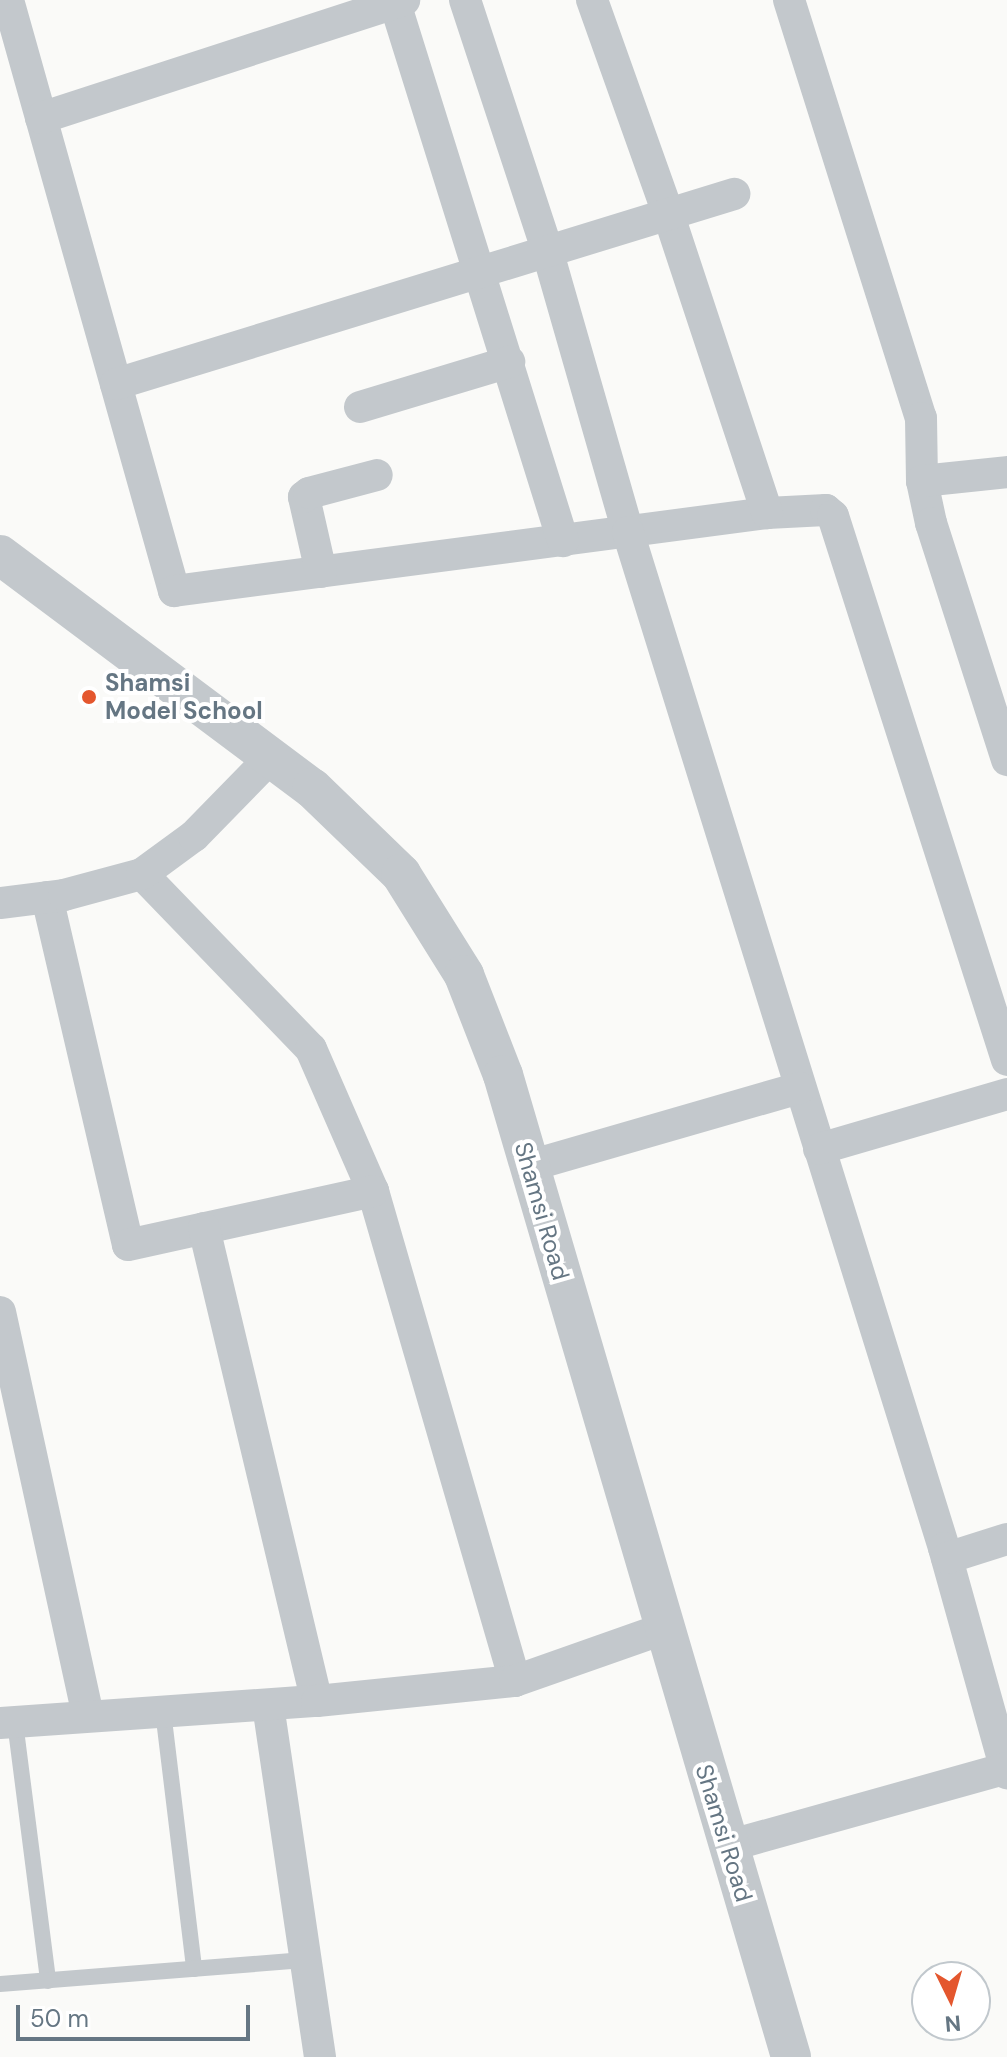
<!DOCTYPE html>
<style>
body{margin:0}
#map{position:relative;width:1007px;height:2057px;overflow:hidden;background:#fafaf8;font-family:"DM Sans",sans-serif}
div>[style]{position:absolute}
.service>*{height:16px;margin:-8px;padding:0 8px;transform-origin:8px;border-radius:8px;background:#c3c8cc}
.minor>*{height:32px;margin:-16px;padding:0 16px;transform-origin:16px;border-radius:16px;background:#c3c8cc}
.tertiary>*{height:40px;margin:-20px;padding:0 20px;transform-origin:20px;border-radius:20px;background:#c3c8cc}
.dots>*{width:22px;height:22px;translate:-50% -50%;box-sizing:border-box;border:4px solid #fff;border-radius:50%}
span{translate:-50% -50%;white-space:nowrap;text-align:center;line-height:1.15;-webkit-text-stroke:8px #fff;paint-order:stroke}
.poi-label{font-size:24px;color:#657683;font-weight:700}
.left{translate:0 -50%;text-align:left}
.street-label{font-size:24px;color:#657683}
.north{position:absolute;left:911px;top:1961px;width:80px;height:80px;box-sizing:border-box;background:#fff;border:2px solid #c1c8cd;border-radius:50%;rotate:175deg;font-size:22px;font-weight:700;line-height:32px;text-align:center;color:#657683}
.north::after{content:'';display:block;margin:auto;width:28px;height:36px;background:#e4572e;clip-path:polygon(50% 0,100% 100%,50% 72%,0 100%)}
.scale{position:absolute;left:16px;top:2005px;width:234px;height:36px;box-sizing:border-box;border:4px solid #657683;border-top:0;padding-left:10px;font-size:24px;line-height:28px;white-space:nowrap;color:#657683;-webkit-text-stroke:6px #fff;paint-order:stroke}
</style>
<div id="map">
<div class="service">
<div style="left:163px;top:1711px;width:260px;rotate:83.1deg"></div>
<div style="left:15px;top:1722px;width:261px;rotate:82.7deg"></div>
<div style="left:0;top:1984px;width:305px;rotate:-4.5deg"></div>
</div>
<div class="minor">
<div style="left:8px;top:0;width:614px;rotate:74.31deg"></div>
<div style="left:174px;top:591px;width:598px;rotate:-7.49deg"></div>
<div style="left:767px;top:513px;width:59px;rotate:-2.9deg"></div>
<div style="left:826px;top:510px;width:9px;rotate:41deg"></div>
<div style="left:833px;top:516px;width:571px;rotate:72.26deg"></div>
<div style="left:394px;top:0;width:567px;rotate:72.65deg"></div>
<div style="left:465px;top:0;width:266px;rotate:71.8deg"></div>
<div style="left:548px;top:253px;width:290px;rotate:74deg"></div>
<div style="left:628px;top:532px;width:1064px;rotate:72.72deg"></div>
<div style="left:944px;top:1548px;width:234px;rotate:74.4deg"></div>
<div style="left:592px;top:0;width:229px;rotate:70.4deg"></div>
<div style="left:669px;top:216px;width:313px;rotate:71.7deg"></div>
<div style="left:789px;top:0;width:438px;rotate:72.5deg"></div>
<div style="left:921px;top:418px;width:63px;rotate:89.1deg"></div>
<div style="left:922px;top:481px;width:43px;rotate:77.9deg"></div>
<div style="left:931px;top:523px;width:249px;rotate:72.2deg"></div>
<div style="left:41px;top:118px;width:382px;rotate:-18deg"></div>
<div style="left:116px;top:384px;width:647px;rotate:-17.09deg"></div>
<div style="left:360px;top:407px;width:156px;rotate:-16.8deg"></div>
<div style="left:922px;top:481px;width:85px;rotate:-6deg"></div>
<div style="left:321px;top:572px;width:77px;rotate:-102.8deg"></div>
<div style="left:304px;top:497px;width:6px;rotate:-39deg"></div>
<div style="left:309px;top:493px;width:70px;rotate:-14.8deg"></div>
<div style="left:142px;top:874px;width:243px;rotate:46deg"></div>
<div style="left:311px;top:1049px;width:155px;rotate:66.4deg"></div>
<div style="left:373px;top:1191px;width:510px;rotate:73.84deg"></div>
<div style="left:47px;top:897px;width:357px;rotate:76.9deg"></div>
<div style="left:128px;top:1245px;width:251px;rotate:-12.4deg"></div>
<div style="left:0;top:903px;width:64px;rotate:-7.1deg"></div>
<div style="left:64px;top:895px;width:81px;rotate:-15.1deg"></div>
<div style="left:142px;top:874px;width:64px;rotate:-36.2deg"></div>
<div style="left:194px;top:836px;width:110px;rotate:-45.7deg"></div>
<div style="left:819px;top:1149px;width:196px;rotate:-16.3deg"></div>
<div style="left:529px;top:1166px;width:282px;rotate:-16.1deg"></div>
<div style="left:204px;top:1228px;width:486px;rotate:76.6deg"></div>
<div style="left:0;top:1312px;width:413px;rotate:77.7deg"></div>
<div style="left:947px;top:1558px;width:63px;rotate:-17.6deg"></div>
<div style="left:268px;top:1705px;width:356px;rotate:81.6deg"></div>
<div style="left:0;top:1723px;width:318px;rotate:-4deg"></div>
<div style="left:317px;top:1701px;width:199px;rotate:-5.8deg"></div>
<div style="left:515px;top:1681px;width:157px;rotate:-19.4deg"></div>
<div style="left:728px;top:1846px;width:290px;rotate:-15.6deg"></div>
</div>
<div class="tertiary">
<div style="left:0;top:555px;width:389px;rotate:36.8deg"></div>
<div style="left:312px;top:788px;width:124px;rotate:44deg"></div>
<div style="left:401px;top:874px;width:119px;rotate:58deg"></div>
<div style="left:464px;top:975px;width:107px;rotate:68.7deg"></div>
<div style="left:503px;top:1075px;width:1023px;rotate:73.65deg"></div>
</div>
<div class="dots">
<div style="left:89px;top:697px;background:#e4572e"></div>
</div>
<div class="poi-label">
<span class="left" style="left:105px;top:697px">Shamsi<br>Model School</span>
</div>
<div class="street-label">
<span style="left:542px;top:1211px;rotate:74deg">Shamsi Road</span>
<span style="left:724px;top:1833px;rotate:73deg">Shamsi Road</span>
</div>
<div class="north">N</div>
<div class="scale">50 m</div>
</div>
